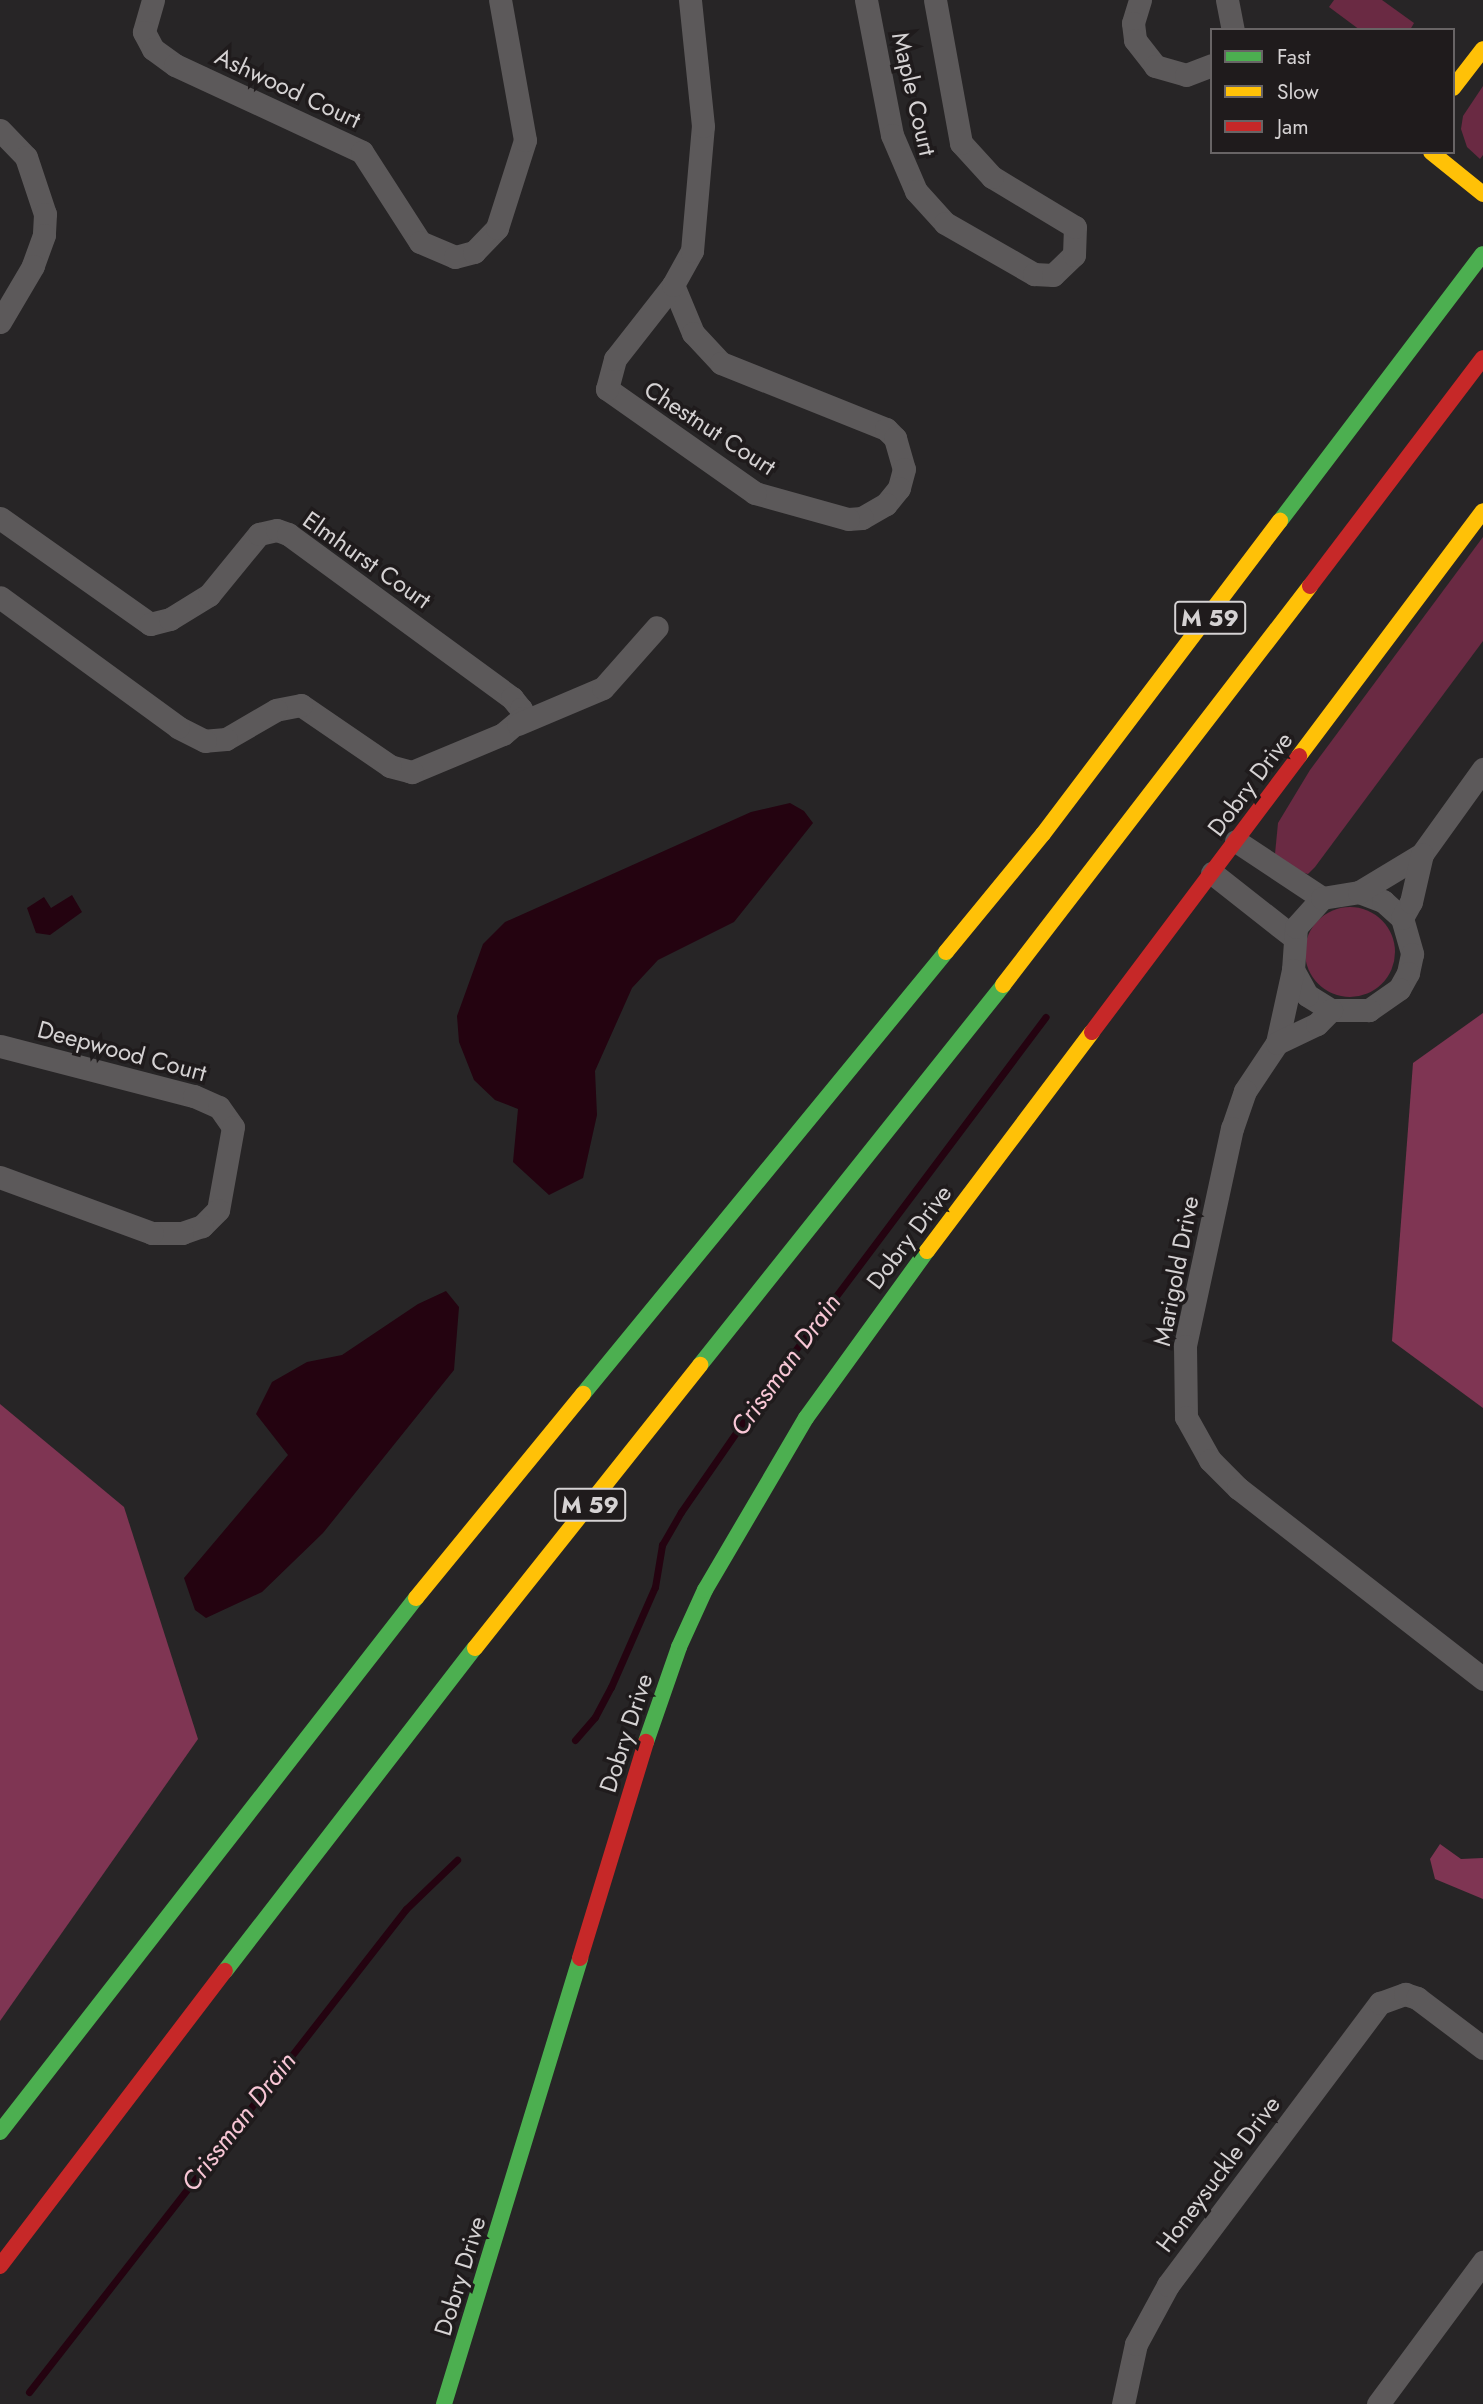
<!DOCTYPE html>
<style>
body{margin:0}
#map{position:relative;width:1483px;height:2404px;overflow:hidden;background:#272526;font-family:Jost,sans-serif}
div>[style]{position:absolute}
.green>*{inset:0;background:#6a2a43}
.round{border-radius:50%}
.forest>*{inset:0;background:#7f3553}
.water>*{inset:0;background:#240310}
.stream>*{height:7px;margin:-3.5px;padding:0 3.5px;transform-origin:3.5px;border-radius:3.5px;background:#240310}
.street>*{height:23px;margin:-11.5px;padding:0 11.5px;transform-origin:11.5px;border-radius:11.5px;background:#5c595a}
.fast>*{height:16px;margin:-8px;padding:0 8px;transform-origin:8px;border-radius:8px;background:#4caf50}
.slow>*{height:16px;margin:-8px;padding:0 8px;transform-origin:8px;border-radius:8px;background:#ffc107}
.jam>*{height:16px;margin:-8px;padding:0 8px;transform-origin:8px;border-radius:8px;background:#c62828}
span{translate:-50% -50%;white-space:nowrap;text-align:center;line-height:1.15;-webkit-text-stroke:7px #1f1b1c;paint-order:stroke}
.shield-label span{padding:2px 5px;background:#1f1b1c;border:2px solid;border-radius:5px;-webkit-text-stroke-width:0}
.shield-label{font-size:23px;color:#d5d2d3;font-weight:700}
.street-label{font-size:24px;color:#d5d2d3}
.water-label{font-size:26px;color:#f8c6d5;font-style:italic}
.legend{position:absolute;left:1210px;top:28px;width:245px;height:126px;box-sizing:border-box;background:#1f1b1c;border:2px solid #686465;margin:0;padding:9px 12px;list-style:none;font-size:21px;color:#d5d2d3}
.legend li{display:flex;align-items:center;gap:14px;height:35px}
.legend b{width:35px;border:2px solid #686465}
</style>
<div id="map">
<div class="green">
<div style="clip-path:polygon(1334px 0,1382px 0,1414px 23px,1410px 30px,1360px 30px,1329px 7px)"></div>
<div style="clip-path:polygon(1483px 86px,1483px 155px,1480px 159px,1467px 147px,1461px 129px,1463px 116px)"></div>
<div style="clip-path:polygon(1483px 537px,1483px 641px,1315px 867px,1308px 874px,1297px 871px,1275px 854px,1278px 823px,1310px 770px)"></div>
<div class="round" style="left:1305px;top:907px;width:90px;height:90px"></div>
</div>
<div class="forest">
<div style="clip-path:polygon(1483px 1013px,1483px 1408px,1392px 1341px,1413px 1063px)"></div>
<div style="clip-path:polygon(0 1404px,124px 1507px,198px 1739px,0 2021px)"></div>
<div style="clip-path:polygon(1440px 1844px,1461px 1859px,1483px 1858px,1483px 1899px,1435px 1879px,1430px 1859px)"></div>
</div>
<div class="water">
<div style="clip-path:polygon(790px 803px,804px 811px,813px 823px,734px 922px,658px 960px,632px 988px,595px 1071px,597px 1115px,583px 1178px,549px 1195px,513px 1162px,518px 1109px,495px 1100px,474px 1080px,459px 1042px,457px 1016px,483px 944px,505px 922px,751px 812px)"></div>
<div style="clip-path:polygon(72px 895px,82px 912px,50px 935px,36px 933px,27px 908px,44px 897px,51px 908px)"></div>
<div style="clip-path:polygon(446px 1291px,459px 1307px,454px 1370px,323px 1533px,262px 1592px,206px 1618px,195px 1610px,184px 1578px,288px 1455px,256px 1414px,272px 1382px,307px 1362px,342px 1355px,418px 1304px)"></div>
</div>
<div class="stream">
<div style="left:575px;top:1740px;width:30px;rotate:-49deg"></div>
<div style="left:595px;top:1717px;width:34px;rotate:-62deg"></div>
<div style="left:611px;top:1687px;width:109px;rotate:-66.3deg"></div>
<div style="left:655px;top:1587px;width:43px;rotate:-80.5deg"></div>
<div style="left:662px;top:1545px;width:38px;rotate:-60deg"></div>
<div style="left:681px;top:1512px;width:151px;rotate:-55.3deg"></div>
<div style="left:767px;top:1388px;width:464px;rotate:-53.1deg"></div>
<div style="left:29px;top:2392px;width:613px;rotate:-52.03deg"></div>
<div style="left:406px;top:1909px;width:71px;rotate:-43.9deg"></div>
</div>
<div class="street">
<div style="left:153px;top:0;width:33px;rotate:106deg"></div>
<div style="left:144px;top:32px;width:19px;rotate:62deg"></div>
<div style="left:153px;top:49px;width:27px;rotate:36deg"></div>
<div style="left:175px;top:65px;width:206px;rotate:24.9deg"></div>
<div style="left:362px;top:152px;width:107px;rotate:57.2deg"></div>
<div style="left:420px;top:242px;width:38px;rotate:23deg"></div>
<div style="left:455px;top:257px;width:20px;rotate:-15deg"></div>
<div style="left:474px;top:252px;width:33px;rotate:-46deg"></div>
<div style="left:497px;top:228px;width:92px;rotate:-72.3deg"></div>
<div style="left:525px;top:140px;width:142px;rotate:-100.1deg"></div>
<div style="left:866px;top:0;width:137px;rotate:79.1deg"></div>
<div style="left:892px;top:135px;width:61px;rotate:66.8deg"></div>
<div style="left:916px;top:191px;width:43px;rotate:47.8deg"></div>
<div style="left:945px;top:223px;width:103px;rotate:29.8deg"></div>
<div style="left:1034px;top:274px;width:19px;rotate:3deg"></div>
<div style="left:1053px;top:275px;width:29px;rotate:-44deg"></div>
<div style="left:1074px;top:255px;width:28px;rotate:-88deg"></div>
<div style="left:1075px;top:227px;width:97px;rotate:-148.9deg"></div>
<div style="left:992px;top:177px;width:46px;rotate:-132.4deg"></div>
<div style="left:961px;top:143px;width:145px;rotate:-100.3deg"></div>
<div style="left:1140px;top:0;width:24px;rotate:107deg"></div>
<div style="left:1133px;top:23px;width:17px;rotate:83deg"></div>
<div style="left:1135px;top:40px;width:33px;rotate:52deg"></div>
<div style="left:1155px;top:66px;width:32px;rotate:16deg"></div>
<div style="left:1186px;top:75px;width:28px;rotate:-21deg"></div>
<div style="left:1227px;top:0;width:31px;rotate:79deg"></div>
<div style="left:0;top:130px;width:37px;rotate:46deg"></div>
<div style="left:26px;top:157px;width:60px;rotate:71.6deg"></div>
<div style="left:45px;top:214px;width:21px;rotate:93deg"></div>
<div style="left:44px;top:235px;width:33px;rotate:110deg"></div>
<div style="left:33px;top:266px;width:65px;rotate:120.5deg"></div>
<div style="left:673px;top:285px;width:52px;rotate:67.4deg"></div>
<div style="left:693px;top:333px;width:41px;rotate:47deg"></div>
<div style="left:721px;top:363px;width:178px;rotate:21.8deg"></div>
<div style="left:886px;top:429px;width:13px;rotate:45deg"></div>
<div style="left:895px;top:438px;width:32px;rotate:74deg"></div>
<div style="left:904px;top:469px;width:20px;rotate:105deg"></div>
<div style="left:899px;top:488px;width:21px;rotate:129deg"></div>
<div style="left:886px;top:504px;width:28px;rotate:150deg"></div>
<div style="left:862px;top:518px;width:14px;rotate:176deg"></div>
<div style="left:848px;top:519px;width:97px;rotate:-164.4deg"></div>
<div style="left:755px;top:493px;width:181px;rotate:-144.9deg"></div>
<div style="left:607px;top:389px;width:31px;rotate:-75deg"></div>
<div style="left:615px;top:359px;width:94px;rotate:-51.9deg"></div>
<div style="left:673px;top:285px;width:39px;rotate:-61deg"></div>
<div style="left:692px;top:251px;width:125px;rotate:-85deg"></div>
<div style="left:703px;top:126px;width:127px;rotate:-95.9deg"></div>
<div style="left:0;top:518px;width:184px;rotate:35.2deg"></div>
<div style="left:150px;top:624px;width:21px;rotate:-14deg"></div>
<div style="left:170px;top:619px;width:46px;rotate:-31.6deg"></div>
<div style="left:209px;top:595px;width:79px;rotate:-50.7deg"></div>
<div style="left:259px;top:534px;width:18px;rotate:-13deg"></div>
<div style="left:277px;top:530px;width:12px;rotate:20deg"></div>
<div style="left:288px;top:534px;width:278px;rotate:36.2deg"></div>
<div style="left:512px;top:698px;width:14px;rotate:51deg"></div>
<div style="left:521px;top:709px;width:9px;rotate:84deg"></div>
<div style="left:522px;top:718px;width:25px;rotate:140deg"></div>
<div style="left:503px;top:734px;width:99px;rotate:157.3deg"></div>
<div style="left:412px;top:772px;width:23px;rotate:-165deg"></div>
<div style="left:390px;top:766px;width:108px;rotate:-145.6deg"></div>
<div style="left:301px;top:705px;width:25px;rotate:169deg"></div>
<div style="left:276px;top:710px;width:58px;rotate:149.9deg"></div>
<div style="left:226px;top:739px;width:21px;rotate:175deg"></div>
<div style="left:205px;top:741px;width:30px;rotate:-153deg"></div>
<div style="left:178px;top:727px;width:220px;rotate:-143.9deg"></div>
<div style="left:518px;top:724px;width:92px;rotate:-23deg"></div>
<div style="left:603px;top:688px;width:81px;rotate:-48.5deg"></div>
<div style="left:1236px;top:841px;width:103px;rotate:33.5deg"></div>
<div style="left:1212px;top:873px;width:102px;rotate:38.2deg"></div>
<div style="left:1359px;top:892px;width:26px;rotate:21deg"></div>
<div style="left:1383px;top:901px;width:25px;rotate:42deg"></div>
<div style="left:1402px;top:918px;width:37px;rotate:74deg"></div>
<div style="left:1412px;top:954px;width:19px;rotate:102deg"></div>
<div style="left:1408px;top:973px;width:18px;rotate:119deg"></div>
<div style="left:1399px;top:989px;width:37px;rotate:145deg"></div>
<div style="left:1369px;top:1010px;width:38px;rotate:180deg"></div>
<div style="left:1331px;top:1010px;width:28px;rotate:-148deg"></div>
<div style="left:1307px;top:995px;width:29px;rotate:-119deg"></div>
<div style="left:1293px;top:970px;width:43px;rotate:-86deg"></div>
<div style="left:1296px;top:927px;width:39px;rotate:-48deg"></div>
<div style="left:1322px;top:898px;width:37px;rotate:-9deg"></div>
<div style="left:1359px;top:892px;width:74px;rotate:-31.1deg"></div>
<div style="left:1422px;top:854px;width:105px;rotate:-54.3deg"></div>
<div style="left:1402px;top:918px;width:18px;rotate:-61deg"></div>
<div style="left:1411px;top:902px;width:49px;rotate:-77.1deg"></div>
<div style="left:1293px;top:970px;width:75px;rotate:102.4deg"></div>
<div style="left:1277px;top:1043px;width:58px;rotate:123.7deg"></div>
<div style="left:1245px;top:1091px;width:39px;rotate:109deg"></div>
<div style="left:1232px;top:1128px;width:223px;rotate:102.2deg"></div>
<div style="left:1185px;top:1346px;width:71px;rotate:89.2deg"></div>
<div style="left:1186px;top:1417px;width:49px;rotate:60.8deg"></div>
<div style="left:1210px;top:1460px;width:40px;rotate:45deg"></div>
<div style="left:1238px;top:1488px;width:311px;rotate:37.9deg"></div>
<div style="left:1277px;top:1043px;width:44px;rotate:-25.4deg"></div>
<div style="left:1317px;top:1024px;width:20px;rotate:-45deg"></div>
<div style="left:0;top:1046px;width:200px;rotate:14.5deg"></div>
<div style="left:194px;top:1096px;width:27px;rotate:24deg"></div>
<div style="left:219px;top:1107px;width:24px;rotate:55deg"></div>
<div style="left:233px;top:1127px;width:84px;rotate:100.2deg"></div>
<div style="left:218px;top:1210px;width:23px;rotate:135deg"></div>
<div style="left:202px;top:1226px;width:21px;rotate:161deg"></div>
<div style="left:182px;top:1233px;width:30px;rotate:180deg"></div>
<div style="left:152px;top:1233px;width:162px;rotate:-159.8deg"></div>
<div style="left:1123px;top:2404px;width:61px;rotate:-77.8deg"></div>
<div style="left:1136px;top:2344px;width:67px;rotate:-61.5deg"></div>
<div style="left:1168px;top:2285px;width:353px;rotate:-53.1deg"></div>
<div style="left:1380px;top:2003px;width:27px;rotate:-20deg"></div>
<div style="left:1405px;top:1994px;width:13px;rotate:18deg"></div>
<div style="left:1417px;top:1998px;width:83px;rotate:37.1deg"></div>
<div style="left:1378px;top:2404px;width:177px;rotate:-53.5deg"></div>
</div>
<div class="fast">
<div style="left:1280px;top:521px;width:335px;rotate:-52.8deg"></div>
<div style="left:700px;top:1365px;width:486px;rotate:-51.4deg"></div>
<div style="left:583px;top:1394px;width:572px;rotate:-50.6deg"></div>
<div style="left:646px;top:1742px;width:101px;rotate:-70.8deg"></div>
<div style="left:679px;top:1647px;width:63px;rotate:-65.5deg"></div>
<div style="left:705px;top:1590px;width:199px;rotate:-59.6deg"></div>
<div style="left:806px;top:1418px;width:206px;rotate:-54.1deg"></div>
<div style="left:225px;top:1971px;width:408px;rotate:-52.3deg"></div>
<div style="left:0;top:2132px;width:677px;rotate:-52.08deg"></div>
<div style="left:444px;top:2404px;width:466px;rotate:-73deg"></div>
</div>
<div class="slow">
<div style="left:1453px;top:88px;width:49px;rotate:-52.4deg"></div>
<div style="left:1431px;top:152px;width:67px;rotate:38.9deg"></div>
<div style="left:1299px;top:756px;width:306px;rotate:-53.1deg"></div>
<div style="left:946px;top:952px;width:153px;rotate:-50.6deg"></div>
<div style="left:1043px;top:834px;width:393px;rotate:-52.9deg"></div>
<div style="left:1003px;top:985px;width:503px;rotate:-52.42deg"></div>
<div style="left:927px;top:1251px;width:274px;rotate:-53deg"></div>
<div style="left:416px;top:1598px;width:264px;rotate:-50.7deg"></div>
<div style="left:475px;top:1648px;width:362px;rotate:-51.5deg"></div>
</div>
<div class="jam">
<div style="left:1310px;top:586px;width:286px;rotate:-52.8deg"></div>
<div style="left:1092px;top:1032px;width:345px;rotate:-53.1deg"></div>
<div style="left:580px;top:1958px;width:226px;rotate:-73deg"></div>
<div style="left:0;top:2266px;width:371px;rotate:-52.7deg"></div>
</div>
<div class="shield-label">
<span style="left:1210px;top:618px">M 59</span>
<span style="left:590px;top:1505px">M 59</span>
</div>
<div class="street-label">
<span style="left:288px;top:88px;rotate:25deg">Ashwood Court</span>
<span style="left:914px;top:94px;rotate:77deg">Maple Court</span>
<span style="left:710px;top:428px;rotate:33deg">Chestnut Court</span>
<span style="left:367px;top:560px;rotate:35deg">Elmhurst Court</span>
<span style="left:1250px;top:784px;rotate:-53deg">Dobry Drive</span>
<span style="left:122px;top:1051px;rotate:15deg">Deepwood Court</span>
<span style="left:909px;top:1237px;rotate:-53deg">Dobry Drive</span>
<span style="left:1176px;top:1271px;rotate:-79deg">Marigold Drive</span>
<span style="left:626px;top:1733px;rotate:-72deg">Dobry Drive</span>
<span style="left:1218px;top:2174px;rotate:-53deg">Honeysuckle Drive</span>
<span style="left:460px;top:2276px;rotate:-73deg">Dobry Drive</span>
</div>
<div class="water-label">
<span style="left:786px;top:1365px;rotate:-54deg">Crissman Drain</span>
<span style="left:239px;top:2122px;rotate:-52deg">Crissman Drain</span>
</div>
<ul class="legend">
<li><b style="height:9px;background:#4caf50"></b>Fast</li>
<li><b style="height:9px;background:#ffc107"></b>Slow</li>
<li><b style="height:9px;background:#c62828"></b>Jam</li>
</ul>
</div>
